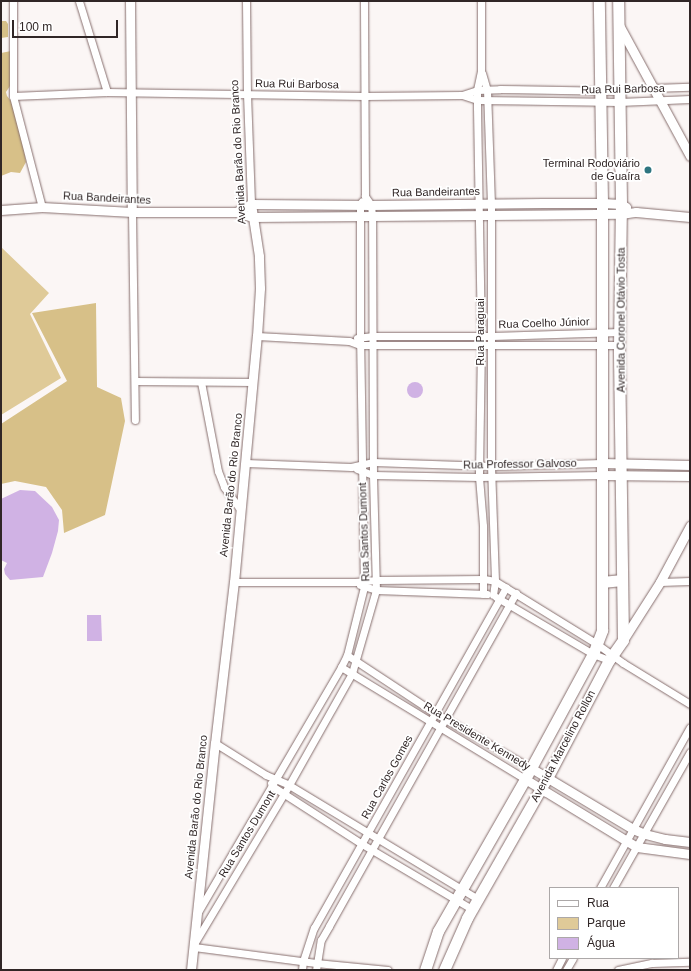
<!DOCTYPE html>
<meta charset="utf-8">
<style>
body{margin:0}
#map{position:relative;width:691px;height:971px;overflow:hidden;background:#fbf6f5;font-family:Arial,sans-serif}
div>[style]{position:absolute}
.green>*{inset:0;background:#dfca98}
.forest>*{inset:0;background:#d7c088}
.water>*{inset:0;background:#d0b2e4}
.round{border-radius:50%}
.roads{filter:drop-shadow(0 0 1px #876f6e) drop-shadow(0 0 1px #876f6e)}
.minor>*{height:7px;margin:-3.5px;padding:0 3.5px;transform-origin:3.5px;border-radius:3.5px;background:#fff}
.tertiary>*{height:9px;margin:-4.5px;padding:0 4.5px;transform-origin:4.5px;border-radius:4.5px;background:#fff}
.secondary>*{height:11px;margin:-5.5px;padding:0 5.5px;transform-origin:5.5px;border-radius:5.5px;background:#fff}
.dots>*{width:11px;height:11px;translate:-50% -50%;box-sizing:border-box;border:2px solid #fff;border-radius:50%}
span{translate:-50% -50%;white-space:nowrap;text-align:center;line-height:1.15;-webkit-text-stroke:3.5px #fff;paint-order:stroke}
.street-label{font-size:11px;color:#302626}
.poi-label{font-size:11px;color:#302626}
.right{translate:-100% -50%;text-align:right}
.frame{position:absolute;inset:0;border:2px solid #302626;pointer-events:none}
.legend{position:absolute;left:549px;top:887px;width:130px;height:72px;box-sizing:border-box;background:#fff;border:1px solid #aca8a8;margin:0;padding:5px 7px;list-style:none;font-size:12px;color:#302626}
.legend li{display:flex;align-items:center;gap:8px;height:20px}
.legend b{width:20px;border:1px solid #aca8a8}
.scale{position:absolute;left:12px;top:20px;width:106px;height:18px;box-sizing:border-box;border:2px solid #302626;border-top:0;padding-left:5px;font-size:12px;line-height:14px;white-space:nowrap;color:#302626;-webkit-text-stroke:3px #fff;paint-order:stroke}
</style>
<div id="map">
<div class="green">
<div style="clip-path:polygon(1px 247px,49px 293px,30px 314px,61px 378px,1px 415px)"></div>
</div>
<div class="forest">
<div style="clip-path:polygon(1px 21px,6px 21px,8px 24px,8px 37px,1px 38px)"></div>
<div style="clip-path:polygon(11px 51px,10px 86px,6px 92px,7px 96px,11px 101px,23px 142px,26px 162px,20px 173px,11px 172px,1px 176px,1px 53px)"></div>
<div style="clip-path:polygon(96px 303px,97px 387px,121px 398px,125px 421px,105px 515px,64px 533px,62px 510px,46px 487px,15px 481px,1px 484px,1px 424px,67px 381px,32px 313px)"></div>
</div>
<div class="water">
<div class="round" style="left:407px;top:382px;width:16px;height:16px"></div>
<div style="clip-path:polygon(20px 490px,35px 491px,52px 507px,59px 520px,58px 531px,52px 553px,43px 577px,10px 580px,5px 574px,4px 569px,7px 563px,1px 560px,1px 499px)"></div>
<div style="clip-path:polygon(87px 615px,101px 615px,102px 641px,87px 641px)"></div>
</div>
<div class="roads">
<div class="minor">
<div style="left:13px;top:1px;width:95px;rotate:90deg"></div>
<div style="left:13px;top:96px;width:115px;rotate:75.4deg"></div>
<div style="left:79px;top:1px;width:95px;rotate:72.9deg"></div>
<div style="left:246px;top:1px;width:93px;rotate:89.4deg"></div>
<div style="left:247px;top:94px;width:110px;rotate:87.9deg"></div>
<div style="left:481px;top:1px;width:70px;rotate:90deg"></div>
<div style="left:481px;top:71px;width:19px;rotate:102deg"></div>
<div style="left:477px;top:90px;width:18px;rotate:90deg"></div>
<div style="left:477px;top:108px;width:237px;rotate:89deg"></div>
<div style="left:481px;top:345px;width:132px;rotate:90.9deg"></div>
<div style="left:479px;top:477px;width:49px;rotate:85.3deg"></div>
<div style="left:483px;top:526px;width:68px;rotate:90deg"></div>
<div style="left:482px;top:73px;width:18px;rotate:74deg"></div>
<div style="left:487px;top:90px;width:113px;rotate:88deg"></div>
<div style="left:491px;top:203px;width:263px;rotate:90deg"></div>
<div style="left:491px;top:466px;width:115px;rotate:88deg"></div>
<div style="left:495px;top:581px;width:14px;rotate:98deg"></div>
<div style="left:653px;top:88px;width:37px;rotate:-2deg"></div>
<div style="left:462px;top:95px;width:16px;rotate:18deg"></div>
<div style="left:477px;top:100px;width:142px;rotate:0.8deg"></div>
<div style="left:619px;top:102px;width:71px;rotate:-2.4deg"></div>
<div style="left:13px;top:96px;width:94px;rotate:-2.4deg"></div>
<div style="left:107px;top:92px;width:258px;rotate:0.9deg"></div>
<div style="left:365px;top:96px;width:97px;rotate:-0.6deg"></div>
<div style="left:462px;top:95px;width:16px;rotate:-18deg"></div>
<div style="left:477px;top:90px;width:23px;rotate:-2deg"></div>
<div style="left:500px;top:89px;width:119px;rotate:1deg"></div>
<div style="left:132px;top:212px;width:208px;rotate:89.2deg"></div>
<div style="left:257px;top:336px;width:92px;rotate:3.1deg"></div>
<div style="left:349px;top:341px;width:12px;rotate:20deg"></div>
<div style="left:360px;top:345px;width:259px"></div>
<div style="left:357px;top:338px;width:16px;rotate:-7deg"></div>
<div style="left:373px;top:336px;width:119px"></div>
<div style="left:492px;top:336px;width:128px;rotate:-1.8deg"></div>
<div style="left:135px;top:381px;width:118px;rotate:0.5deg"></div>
<div style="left:201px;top:382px;width:91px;rotate:79.2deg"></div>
<div style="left:218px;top:471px;width:17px;rotate:69deg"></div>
<div style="left:224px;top:487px;width:27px;rotate:54deg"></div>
<div style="left:246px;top:463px;width:105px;rotate:2.2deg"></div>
<div style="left:351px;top:467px;width:23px;rotate:-13deg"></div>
<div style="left:373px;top:462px;width:118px;rotate:1.9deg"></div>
<div style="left:491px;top:466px;width:111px;rotate:-1.5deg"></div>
<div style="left:357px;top:469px;width:17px;rotate:21deg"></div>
<div style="left:373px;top:475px;width:106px;rotate:1.1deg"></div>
<div style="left:479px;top:477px;width:123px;rotate:-0.9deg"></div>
<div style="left:234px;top:582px;width:121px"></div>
<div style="left:355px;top:582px;width:22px;rotate:-5deg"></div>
<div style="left:377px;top:580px;width:107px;rotate:-0.5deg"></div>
<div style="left:484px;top:579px;width:11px;rotate:10deg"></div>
<div style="left:495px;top:581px;width:120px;rotate:31.7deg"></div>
<div style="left:597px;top:644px;width:32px;rotate:36deg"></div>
<div style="left:623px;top:663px;width:79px;rotate:31.5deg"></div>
<div style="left:660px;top:582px;width:30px;rotate:-2deg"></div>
<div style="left:360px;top:585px;width:17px;rotate:17deg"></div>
<div style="left:376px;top:590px;width:111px;rotate:2.1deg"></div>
<div style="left:496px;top:597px;width:113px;rotate:30.4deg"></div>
<div style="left:593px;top:654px;width:19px;rotate:21deg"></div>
<div style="left:347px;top:655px;width:105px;rotate:33.4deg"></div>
<div style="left:435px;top:713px;width:111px;rotate:29.8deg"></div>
<div style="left:341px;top:667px;width:215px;rotate:31.3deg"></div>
<div style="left:215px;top:743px;width:60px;rotate:32.1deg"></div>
<div style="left:266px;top:775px;width:25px;rotate:23deg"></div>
<div style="left:289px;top:785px;width:221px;rotate:31.1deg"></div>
<div style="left:271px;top:783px;width:3px;rotate:72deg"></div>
<div style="left:272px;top:786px;width:107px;rotate:32.8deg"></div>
<div style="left:362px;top:844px;width:128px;rotate:30.6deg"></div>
<div style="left:600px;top:888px;width:184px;rotate:-60.8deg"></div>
<div style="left:613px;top:888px;width:156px;rotate:-60.5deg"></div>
<div style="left:198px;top:912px;width:284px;rotate:-59.7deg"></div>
<div style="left:341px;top:667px;width:13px;rotate:-63deg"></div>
<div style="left:347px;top:655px;width:70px;rotate:-76deg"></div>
<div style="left:364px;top:587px;width:242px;rotate:-90.9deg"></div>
<div style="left:360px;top:345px;width:140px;rotate:-90deg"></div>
<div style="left:360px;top:205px;width:4px;rotate:-63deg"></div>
<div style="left:194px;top:944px;width:185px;rotate:-59.1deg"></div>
<div style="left:289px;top:785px;width:129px;rotate:-60.6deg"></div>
<div style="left:352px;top:673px;width:86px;rotate:-73.9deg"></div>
<div style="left:376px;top:590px;width:115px;rotate:-91.5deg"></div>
<div style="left:373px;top:475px;width:259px;rotate:-90.2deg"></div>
<div style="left:372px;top:216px;width:11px;rotate:-95deg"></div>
<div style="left:371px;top:205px;width:11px;rotate:-124deg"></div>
<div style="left:365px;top:196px;width:195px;rotate:-90.3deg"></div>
<div style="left:194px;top:947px;width:123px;rotate:7.5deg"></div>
<div style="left:316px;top:963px;width:72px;rotate:5.6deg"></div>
<div style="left:302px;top:970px;width:9px;rotate:-84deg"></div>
<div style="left:303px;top:961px;width:35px;rotate:-72deg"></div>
<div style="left:314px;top:928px;width:391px;rotate:-60.6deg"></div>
<div style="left:316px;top:970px;width:30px;rotate:-81deg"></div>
<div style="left:321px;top:940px;width:16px;rotate:-60deg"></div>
<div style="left:329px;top:926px;width:382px;rotate:-60.7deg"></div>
<div style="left:556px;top:970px;width:13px;rotate:-63deg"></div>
<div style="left:566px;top:970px;width:14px;rotate:-60deg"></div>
<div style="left:618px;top:970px;width:35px;rotate:-12deg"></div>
<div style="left:652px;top:963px;width:38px;rotate:-2deg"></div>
</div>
<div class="tertiary">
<div style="left:130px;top:1px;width:211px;rotate:89.5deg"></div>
<div style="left:619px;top:25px;width:149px;rotate:61.5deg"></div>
<div style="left:1px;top:210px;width:41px;rotate:-4.2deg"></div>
<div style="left:42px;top:207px;width:90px;rotate:3.2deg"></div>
<div style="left:132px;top:212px;width:104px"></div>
<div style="left:236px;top:212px;width:17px;rotate:17deg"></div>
<div style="left:252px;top:217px;width:369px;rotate:-0.5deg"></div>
<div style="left:621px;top:214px;width:15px;rotate:-8deg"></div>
<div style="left:636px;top:212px;width:54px;rotate:5.3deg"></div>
<div style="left:236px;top:212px;width:17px;rotate:-28deg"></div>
<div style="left:251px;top:204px;width:120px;rotate:0.5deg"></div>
<div style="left:371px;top:205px;width:172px;rotate:-0.7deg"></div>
<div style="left:543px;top:203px;width:59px"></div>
<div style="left:602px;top:203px;width:19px;rotate:3deg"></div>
<div style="left:621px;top:204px;width:6px;rotate:31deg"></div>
<div style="left:602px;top:463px;width:88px;rotate:1.3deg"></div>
<div style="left:602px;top:475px;width:88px;rotate:0.7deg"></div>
<div style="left:623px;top:640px;width:69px;rotate:-57.5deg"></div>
<div style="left:660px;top:582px;width:64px;rotate:-61.8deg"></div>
<div style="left:531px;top:768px;width:119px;rotate:30.9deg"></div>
<div style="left:633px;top:829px;width:13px;rotate:23deg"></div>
<div style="left:645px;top:834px;width:21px;rotate:14deg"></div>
<div style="left:665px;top:839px;width:25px;rotate:7deg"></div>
<div style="left:525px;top:779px;width:131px;rotate:31.3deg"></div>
<div style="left:637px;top:847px;width:53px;rotate:7.5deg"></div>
<div style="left:191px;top:970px;width:228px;rotate:-84deg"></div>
<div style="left:215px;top:743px;width:162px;rotate:-83.3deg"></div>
<div style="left:234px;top:582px;width:247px;rotate:-84.7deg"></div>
<div style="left:257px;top:336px;width:48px;rotate:-86.4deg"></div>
<div style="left:260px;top:288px;width:32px;rotate:-92deg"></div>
<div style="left:259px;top:256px;width:53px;rotate:-98.7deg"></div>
</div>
<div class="secondary">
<div style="left:602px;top:582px;width:20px;rotate:-6deg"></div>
<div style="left:425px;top:970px;width:41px;rotate:-71.6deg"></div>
<div style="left:438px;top:931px;width:175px;rotate:-60.2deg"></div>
<div style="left:525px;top:779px;width:142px;rotate:-61.5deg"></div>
<div style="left:593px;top:654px;width:26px;rotate:-69deg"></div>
<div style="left:602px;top:630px;width:427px;rotate:-90deg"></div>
<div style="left:602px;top:203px;width:202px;rotate:-90.9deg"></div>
<div style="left:444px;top:970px;width:57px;rotate:-66.1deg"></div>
<div style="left:467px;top:918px;width:161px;rotate:-60.3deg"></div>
<div style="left:547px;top:778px;width:133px;rotate:-62.3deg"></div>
<div style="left:609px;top:660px;width:24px;rotate:-55deg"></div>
<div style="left:623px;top:640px;width:295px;rotate:-90.8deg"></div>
<div style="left:619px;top:345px;width:141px;rotate:-89.2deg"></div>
<div style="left:621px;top:204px;width:203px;rotate:-90.8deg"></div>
</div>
</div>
<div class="dots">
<div style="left:648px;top:170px;background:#2e7580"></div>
</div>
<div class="street-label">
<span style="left:297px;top:84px;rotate:1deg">Rua Rui Barbosa</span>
<span style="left:623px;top:89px;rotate:-1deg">Rua Rui Barbosa</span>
<span style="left:238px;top:152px;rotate:-93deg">Avenida Barão do Rio Branco</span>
<span style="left:436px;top:192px;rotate:-1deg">Rua Bandeirantes</span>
<span style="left:107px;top:198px;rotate:3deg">Rua Bandeirantes</span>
<span style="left:621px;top:320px;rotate:-90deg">Avenida Coronel Otávio Tosta</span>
<span style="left:544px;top:323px;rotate:-2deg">Rua Coelho Júnior</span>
<span style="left:480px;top:332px;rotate:-90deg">Rua Paraguai</span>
<span style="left:520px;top:464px;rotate:-1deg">Rua Professor Galvoso</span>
<span style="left:231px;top:485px;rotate:-84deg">Avenida Barão do Rio Branco</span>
<span style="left:364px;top:532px;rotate:-92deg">Rua Santos Dumont</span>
<span style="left:477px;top:736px;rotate:31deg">Rua Presidente Kennedy</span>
<span style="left:563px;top:746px;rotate:-62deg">Avenida Marcelino Rollon</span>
<span style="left:387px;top:777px;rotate:-61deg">Rua Carlos Gomes</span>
<span style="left:196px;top:807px;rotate:-84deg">Avenida Barão do Rio Branco</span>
<span style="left:247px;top:834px;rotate:-59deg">Rua Santos Dumont</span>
</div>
<div class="poi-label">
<span class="right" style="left:640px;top:170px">Terminal Rodoviário<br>de Guaíra</span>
</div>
<div class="frame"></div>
<ul class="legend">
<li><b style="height:5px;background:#fff"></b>Rua</li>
<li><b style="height:11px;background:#dfca98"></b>Parque</li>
<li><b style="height:11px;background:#d0b2e4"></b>Água</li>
</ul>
<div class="scale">100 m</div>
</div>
